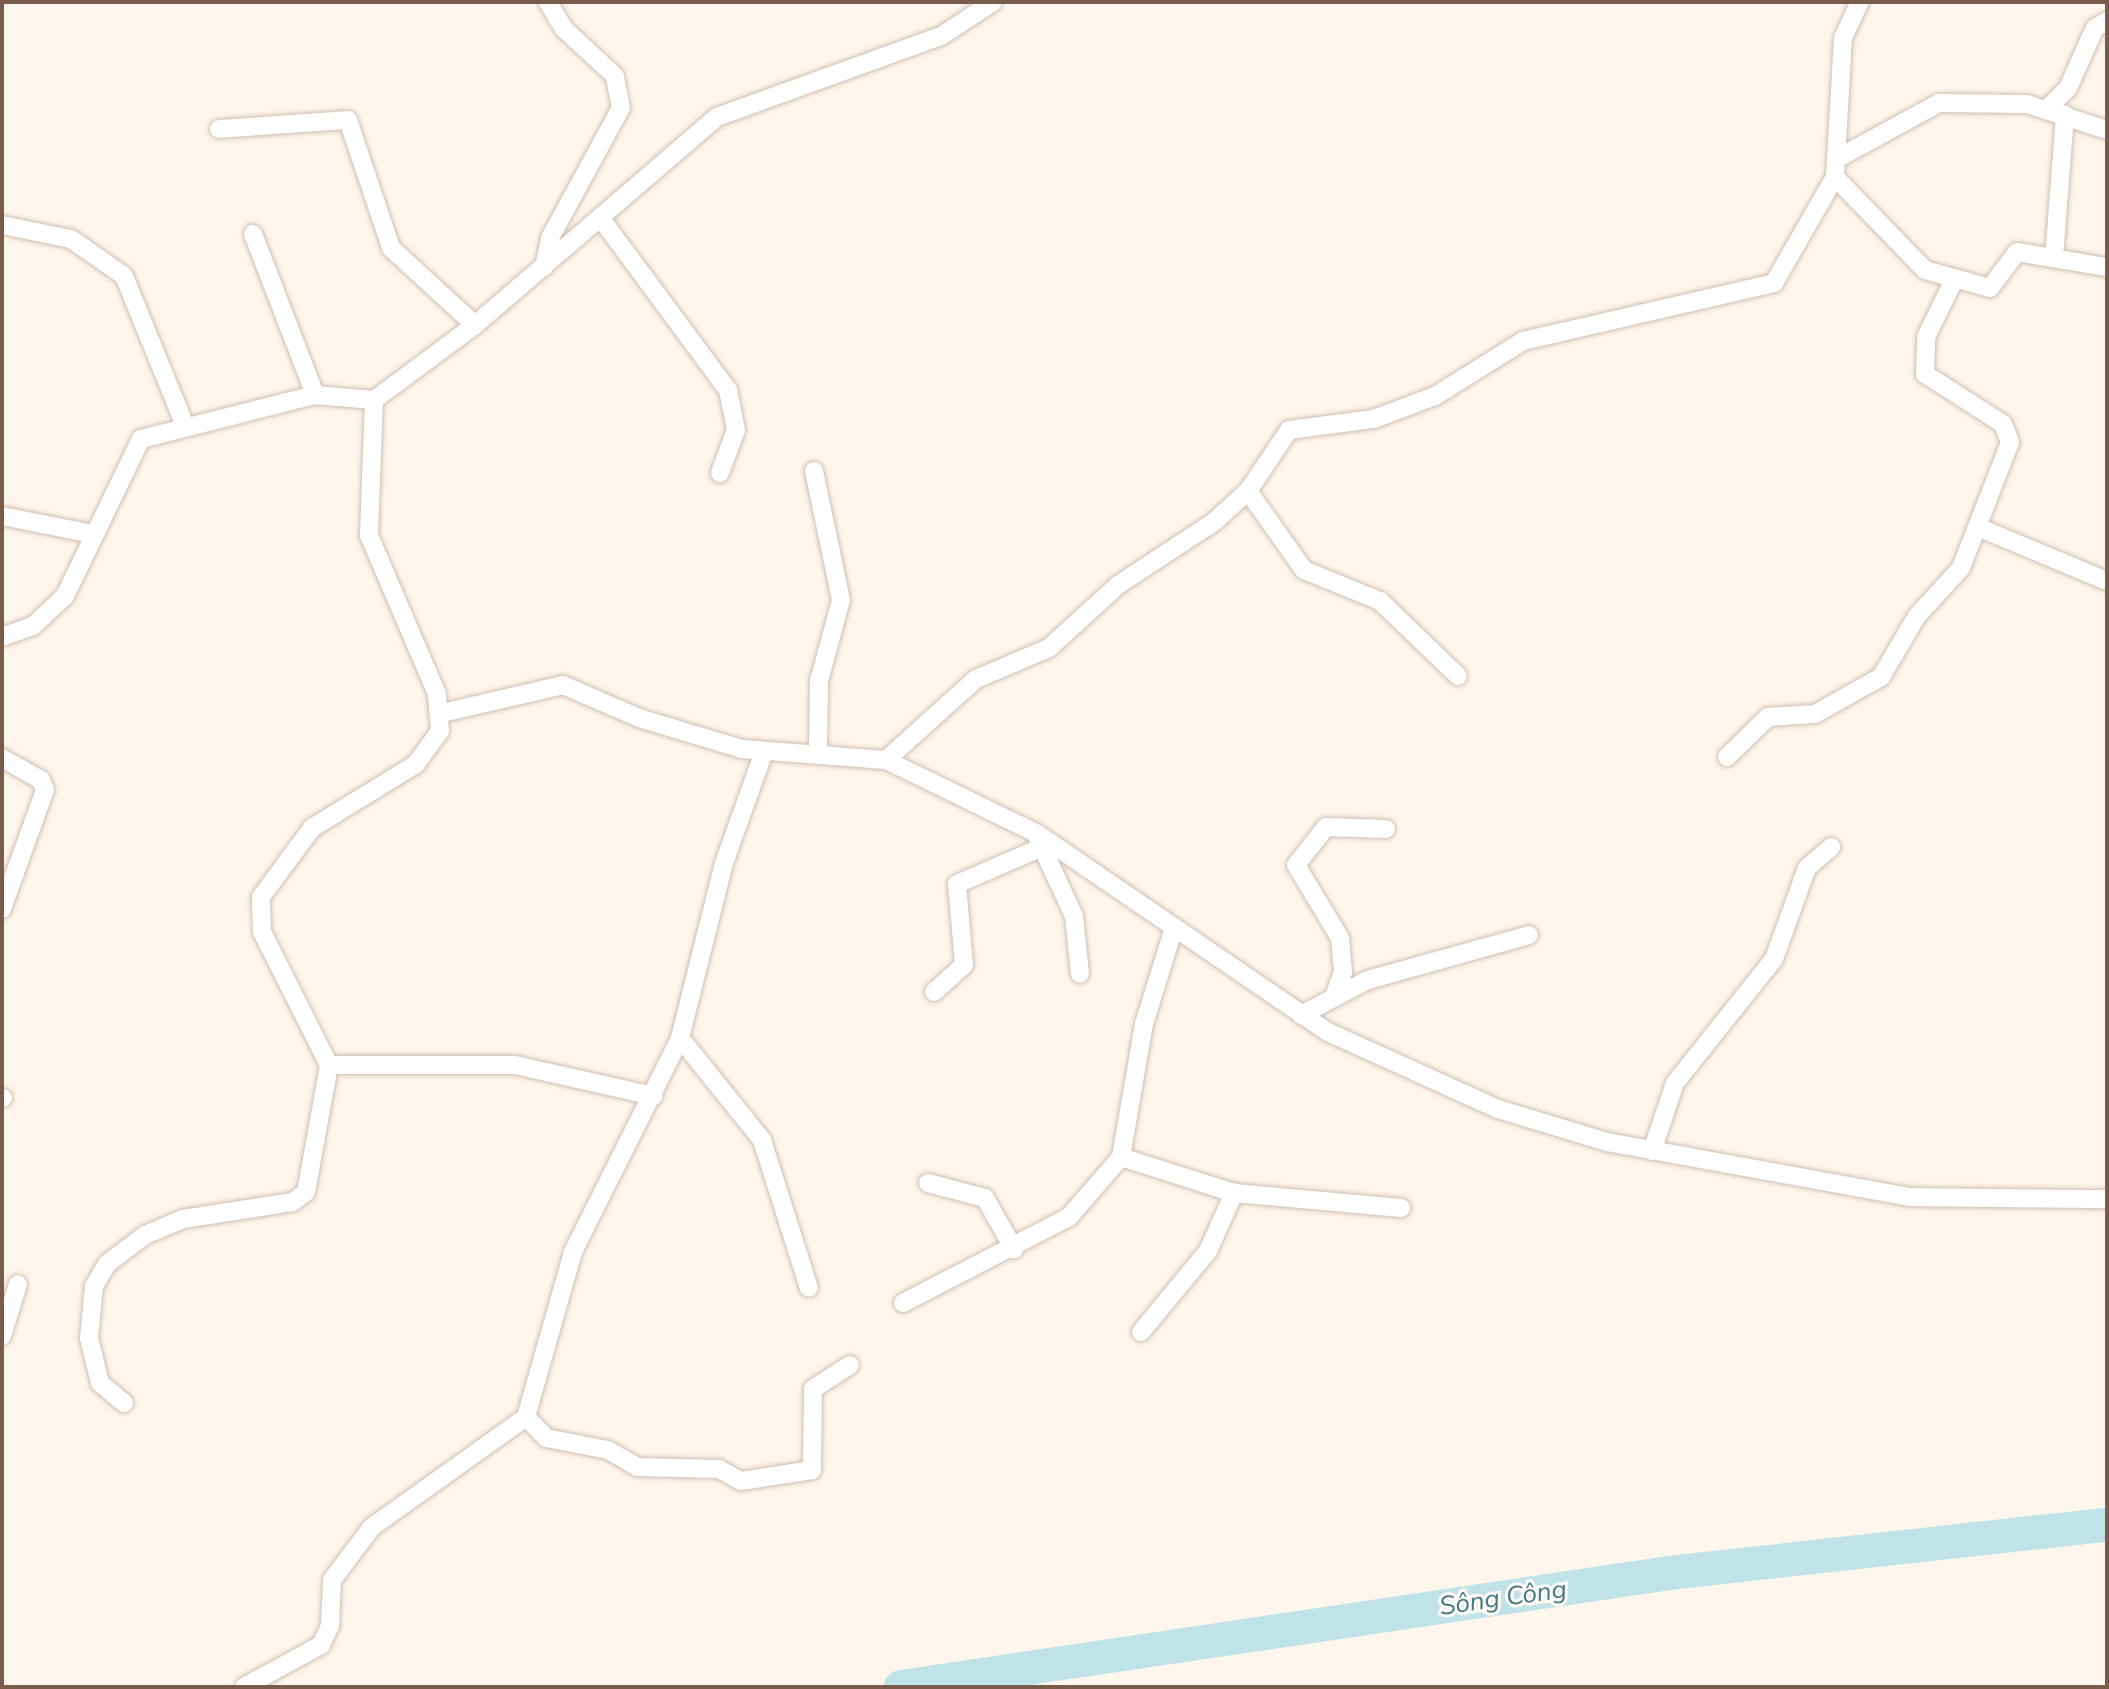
<!DOCTYPE html>
<meta charset="utf-8">
<style>
body{margin:0}
#map{position:relative;width:2109px;height:1689px;overflow:hidden;background:#fdf6ec;font-family:"Nunito Sans",sans-serif}
div>[style]{position:absolute}
.river>*{height:34px;margin:-17px;padding:0 17px;transform-origin:17px;border-radius:17px;background:#bfe3e8}
.roads{filter:drop-shadow(0 0 2px #d1beb0) drop-shadow(0 0 2px #d1beb0)}
.minor>*{height:18px;margin:-9px;padding:0 9px;transform-origin:9px;border-radius:9px;background:#fff}
span{translate:-50% -50%;white-space:nowrap;text-align:center;line-height:1.15;-webkit-text-stroke:6px #fffaf3;paint-order:stroke}
.water-label{font-size:26px;color:#437c86;font-style:italic}
.frame{position:absolute;inset:0;border:4px solid #7a5c4d;pointer-events:none}
</style>
<div id="map">
<div class="river">
<div style="left:901px;top:1687px;width:776px;rotate:-8.44deg"></div>
<div style="left:1669px;top:1573px;width:441px;rotate:-6.3deg"></div>
</div>
<div class="roads">
<div class="minor">
<div style="left:2048px;top:108px;width:28px;rotate:-45deg"></div>
<div style="left:2068px;top:88px;width:66px;rotate:-65.8deg"></div>
<div style="left:2095px;top:28px;width:14px;rotate:-30deg"></div>
<div style="left:219px;top:129px;width:129px;rotate:-4deg"></div>
<div style="left:348px;top:120px;width:135px;rotate:71.4deg"></div>
<div style="left:391px;top:248px;width:114px;rotate:42.5deg"></div>
<div style="left:1840px;top:157px;width:113px;rotate:-28.6deg"></div>
<div style="left:1939px;top:103px;width:88px;rotate:0.7deg"></div>
<div style="left:2027px;top:104px;width:84px;rotate:18deg"></div>
<div style="left:1835px;top:177px;width:129px;rotate:45.9deg"></div>
<div style="left:1925px;top:270px;width:67px;rotate:15.5deg"></div>
<div style="left:1990px;top:288px;width:45px;rotate:-53.1deg"></div>
<div style="left:2017px;top:252px;width:91px;rotate:9.5deg"></div>
<div style="left:602px;top:220px;width:212px;rotate:53.5deg"></div>
<div style="left:728px;top:390px;width:41px;rotate:78.7deg"></div>
<div style="left:736px;top:430px;width:46px;rotate:110.4deg"></div>
<div style="left:2px;top:225px;width:70px;rotate:11.5deg"></div>
<div style="left:71px;top:239px;width:65px;rotate:34.9deg"></div>
<div style="left:124px;top:276px;width:159px;rotate:67.8deg"></div>
<div style="left:253px;top:234px;width:173px;rotate:68.9deg"></div>
<div style="left:2054px;top:258px;width:144px;rotate:-85.6deg"></div>
<div style="left:544px;top:267px;width:30px;rotate:-78deg"></div>
<div style="left:550px;top:238px;width:148px;rotate:-61.4deg"></div>
<div style="left:621px;top:108px;width:33px;rotate:-101deg"></div>
<div style="left:615px;top:76px;width:69px;rotate:-137.3deg"></div>
<div style="left:564px;top:29px;width:31px;rotate:-121deg"></div>
<div style="left:814px;top:471px;width:132px;rotate:78.2deg"></div>
<div style="left:841px;top:600px;width:84px;rotate:105.2deg"></div>
<div style="left:819px;top:681px;width:73px;rotate:90.8deg"></div>
<div style="left:1248px;top:491px;width:97px;rotate:54.7deg"></div>
<div style="left:1304px;top:570px;width:82px;rotate:22.2deg"></div>
<div style="left:1380px;top:601px;width:108px;rotate:43.9deg"></div>
<div style="left:2px;top:516px;width:93px;rotate:11.2deg"></div>
<div style="left:1980px;top:528px;width:138px;rotate:22.7deg"></div>
<div style="left:2px;top:637px;width:33px;rotate:-20deg"></div>
<div style="left:33px;top:626px;width:44px;rotate:-43.2deg"></div>
<div style="left:65px;top:596px;width:174px;rotate:-64.2deg"></div>
<div style="left:141px;top:439px;width:179px;rotate:-14.2deg"></div>
<div style="left:315px;top:395px;width:59px;rotate:4.8deg"></div>
<div style="left:374px;top:400px;width:126px;rotate:-36.6deg"></div>
<div style="left:475px;top:325px;width:319px;rotate:-40.7deg"></div>
<div style="left:717px;top:117px;width:238px;rotate:-19.9deg"></div>
<div style="left:941px;top:36px;width:62px;rotate:-33.2deg"></div>
<div style="left:442px;top:713px;width:124px;rotate:-13deg"></div>
<div style="left:563px;top:685px;width:83px;rotate:23.5deg"></div>
<div style="left:639px;top:718px;width:108px;rotate:16.8deg"></div>
<div style="left:742px;top:749px;width:144px;rotate:4.4deg"></div>
<div style="left:886px;top:760px;width:167px;rotate:26deg"></div>
<div style="left:1036px;top:833px;width:353px;rotate:34.3deg"></div>
<div style="left:1328px;top:1032px;width:187px;rotate:24.4deg"></div>
<div style="left:1498px;top:1109px;width:114px;rotate:16.8deg"></div>
<div style="left:1607px;top:1142px;width:307px;rotate:10.3deg"></div>
<div style="left:1909px;top:1197px;width:198px;rotate:0.6deg"></div>
<div style="left:1727px;top:757px;width:57px;rotate:-44.3deg"></div>
<div style="left:1768px;top:717px;width:47px;rotate:-3.7deg"></div>
<div style="left:1815px;top:714px;width:76px;rotate:-29.3deg"></div>
<div style="left:1881px;top:677px;width:71px;rotate:-59.5deg"></div>
<div style="left:1917px;top:616px;width:65px;rotate:-47.5deg"></div>
<div style="left:1961px;top:568px;width:135px;rotate:-68.7deg"></div>
<div style="left:2010px;top:442px;width:19px;rotate:-111deg"></div>
<div style="left:2003px;top:424px;width:93px;rotate:-147.3deg"></div>
<div style="left:1925px;top:374px;width:37px;rotate:-88deg"></div>
<div style="left:1926px;top:337px;width:64px;rotate:-63.8deg"></div>
<div style="left:2px;top:758px;width:45px;rotate:29.4deg"></div>
<div style="left:41px;top:780px;width:11px;rotate:68deg"></div>
<div style="left:45px;top:790px;width:127px;rotate:109.9deg"></div>
<div style="left:886px;top:760px;width:121px;rotate:-42deg"></div>
<div style="left:976px;top:679px;width:79px;rotate:-23deg"></div>
<div style="left:1049px;top:648px;width:93px;rotate:-42.4deg"></div>
<div style="left:1118px;top:585px;width:115px;rotate:-33.3deg"></div>
<div style="left:1214px;top:522px;width:46px;rotate:-42.4deg"></div>
<div style="left:1248px;top:491px;width:73px;rotate:-56.1deg"></div>
<div style="left:1289px;top:430px;width:86px;rotate:-7.4deg"></div>
<div style="left:1374px;top:419px;width:65px;rotate:-20.7deg"></div>
<div style="left:1435px;top:396px;width:104px;rotate:-32deg"></div>
<div style="left:1523px;top:341px;width:258px;rotate:-13deg"></div>
<div style="left:1774px;top:283px;width:122px;rotate:-60.1deg"></div>
<div style="left:1835px;top:177px;width:139px;rotate:-86.7deg"></div>
<div style="left:1843px;top:38px;width:40px;rotate:-65deg"></div>
<div style="left:1037px;top:836px;width:88px;rotate:65.2deg"></div>
<div style="left:1074px;top:916px;width:58px;rotate:84.1deg"></div>
<div style="left:934px;top:992px;width:40px;rotate:-42deg"></div>
<div style="left:964px;top:965px;width:81px;rotate:-94.9deg"></div>
<div style="left:957px;top:884px;width:93px;rotate:-23.5deg"></div>
<div style="left:1335px;top:994px;width:23px;rotate:-70deg"></div>
<div style="left:1343px;top:972px;width:34px;rotate:-95deg"></div>
<div style="left:1340px;top:938px;width:85px;rotate:-121.1deg"></div>
<div style="left:1296px;top:865px;width:48px;rotate:-51.7deg"></div>
<div style="left:1326px;top:827px;width:60px;rotate:1.9deg"></div>
<div style="left:1301px;top:1015px;width:76px;rotate:-27.6deg"></div>
<div style="left:1368px;top:980px;width:167px;rotate:-15.6deg"></div>
<div style="left:680px;top:1038px;width:131px;rotate:51.2deg"></div>
<div style="left:762px;top:1140px;width:155px;rotate:72.4deg"></div>
<div style="left:329px;top:1065px;width:186px"></div>
<div style="left:515px;top:1065px;width:142px;rotate:12.6deg"></div>
<div style="left:2px;top:1098px;width:1px"></div>
<div style="left:1652px;top:1151px;width:72px;rotate:-71.3deg"></div>
<div style="left:1675px;top:1083px;width:159px;rotate:-51.4deg"></div>
<div style="left:1774px;top:959px;width:97px;rotate:-70.1deg"></div>
<div style="left:1807px;top:868px;width:32px;rotate:-41deg"></div>
<div style="left:1121px;top:1157px;width:119px;rotate:17.7deg"></div>
<div style="left:1234px;top:1193px;width:168px;rotate:5.1deg"></div>
<div style="left:928px;top:1183px;width:59px;rotate:14.7deg"></div>
<div style="left:985px;top:1198px;width:59px;rotate:60.4deg"></div>
<div style="left:903px;top:1303px;width:187px;rotate:-27.4deg"></div>
<div style="left:1069px;top:1217px;width:79px;rotate:-49.1deg"></div>
<div style="left:1121px;top:1157px;width:135px;rotate:-80.2deg"></div>
<div style="left:1144px;top:1024px;width:97px;rotate:-72.7deg"></div>
<div style="left:1141px;top:1332px;width:105px;rotate:-50.4deg"></div>
<div style="left:1208px;top:1251px;width:64px;rotate:-65.9deg"></div>
<div style="left:2px;top:1336px;width:54px;rotate:-72.9deg"></div>
<div style="left:124px;top:1403px;width:31px;rotate:-140deg"></div>
<div style="left:100px;top:1383px;width:46px;rotate:-103.7deg"></div>
<div style="left:89px;top:1338px;width:52px;rotate:-84.5deg"></div>
<div style="left:94px;top:1286px;width:26px;rotate:-59deg"></div>
<div style="left:107px;top:1264px;width:48px;rotate:-37.3deg"></div>
<div style="left:145px;top:1235px;width:41px;rotate:-22.8deg"></div>
<div style="left:183px;top:1219px;width:111px;rotate:-8.8deg"></div>
<div style="left:293px;top:1202px;width:16px;rotate:-38deg"></div>
<div style="left:306px;top:1192px;width:129px;rotate:-79.7deg"></div>
<div style="left:329px;top:1065px;width:149px;rotate:-116.7deg"></div>
<div style="left:262px;top:932px;width:35px;rotate:-92deg"></div>
<div style="left:261px;top:897px;width:86px;rotate:-53.5deg"></div>
<div style="left:312px;top:828px;width:122px;rotate:-31.6deg"></div>
<div style="left:416px;top:764px;width:41px;rotate:-54deg"></div>
<div style="left:440px;top:731px;width:37px;rotate:-95deg"></div>
<div style="left:437px;top:694px;width:173px;rotate:-113.2deg"></div>
<div style="left:369px;top:535px;width:135px;rotate:-87.9deg"></div>
<div style="left:526px;top:1417px;width:29px;rotate:46deg"></div>
<div style="left:546px;top:1438px;width:63px;rotate:11deg"></div>
<div style="left:608px;top:1450px;width:34px;rotate:30deg"></div>
<div style="left:637px;top:1467px;width:82px;rotate:1.4deg"></div>
<div style="left:719px;top:1469px;width:25px;rotate:29deg"></div>
<div style="left:741px;top:1481px;width:72px;rotate:-8.8deg"></div>
<div style="left:812px;top:1470px;width:81px;rotate:-89.3deg"></div>
<div style="left:813px;top:1389px;width:44px;rotate:-33deg"></div>
<div style="left:244px;top:1687px;width:88px;rotate:-28.6deg"></div>
<div style="left:321px;top:1645px;width:21px;rotate:-65deg"></div>
<div style="left:330px;top:1626px;width:46px;rotate:-87.5deg"></div>
<div style="left:332px;top:1580px;width:66px;rotate:-53deg"></div>
<div style="left:372px;top:1527px;width:189px;rotate:-35.5deg"></div>
<div style="left:526px;top:1417px;width:172px;rotate:-74.1deg"></div>
<div style="left:573px;top:1252px;width:239px;rotate:-63.4deg"></div>
<div style="left:680px;top:1038px;width:180px;rotate:-75.9deg"></div>
<div style="left:724px;top:863px;width:118px;rotate:-70.2deg"></div>
</div>
</div>
<div class="water-label">
<span style="left:1503px;top:1598px;rotate:-8deg">Sông Công</span>
</div>
<div class="frame"></div>
</div>
